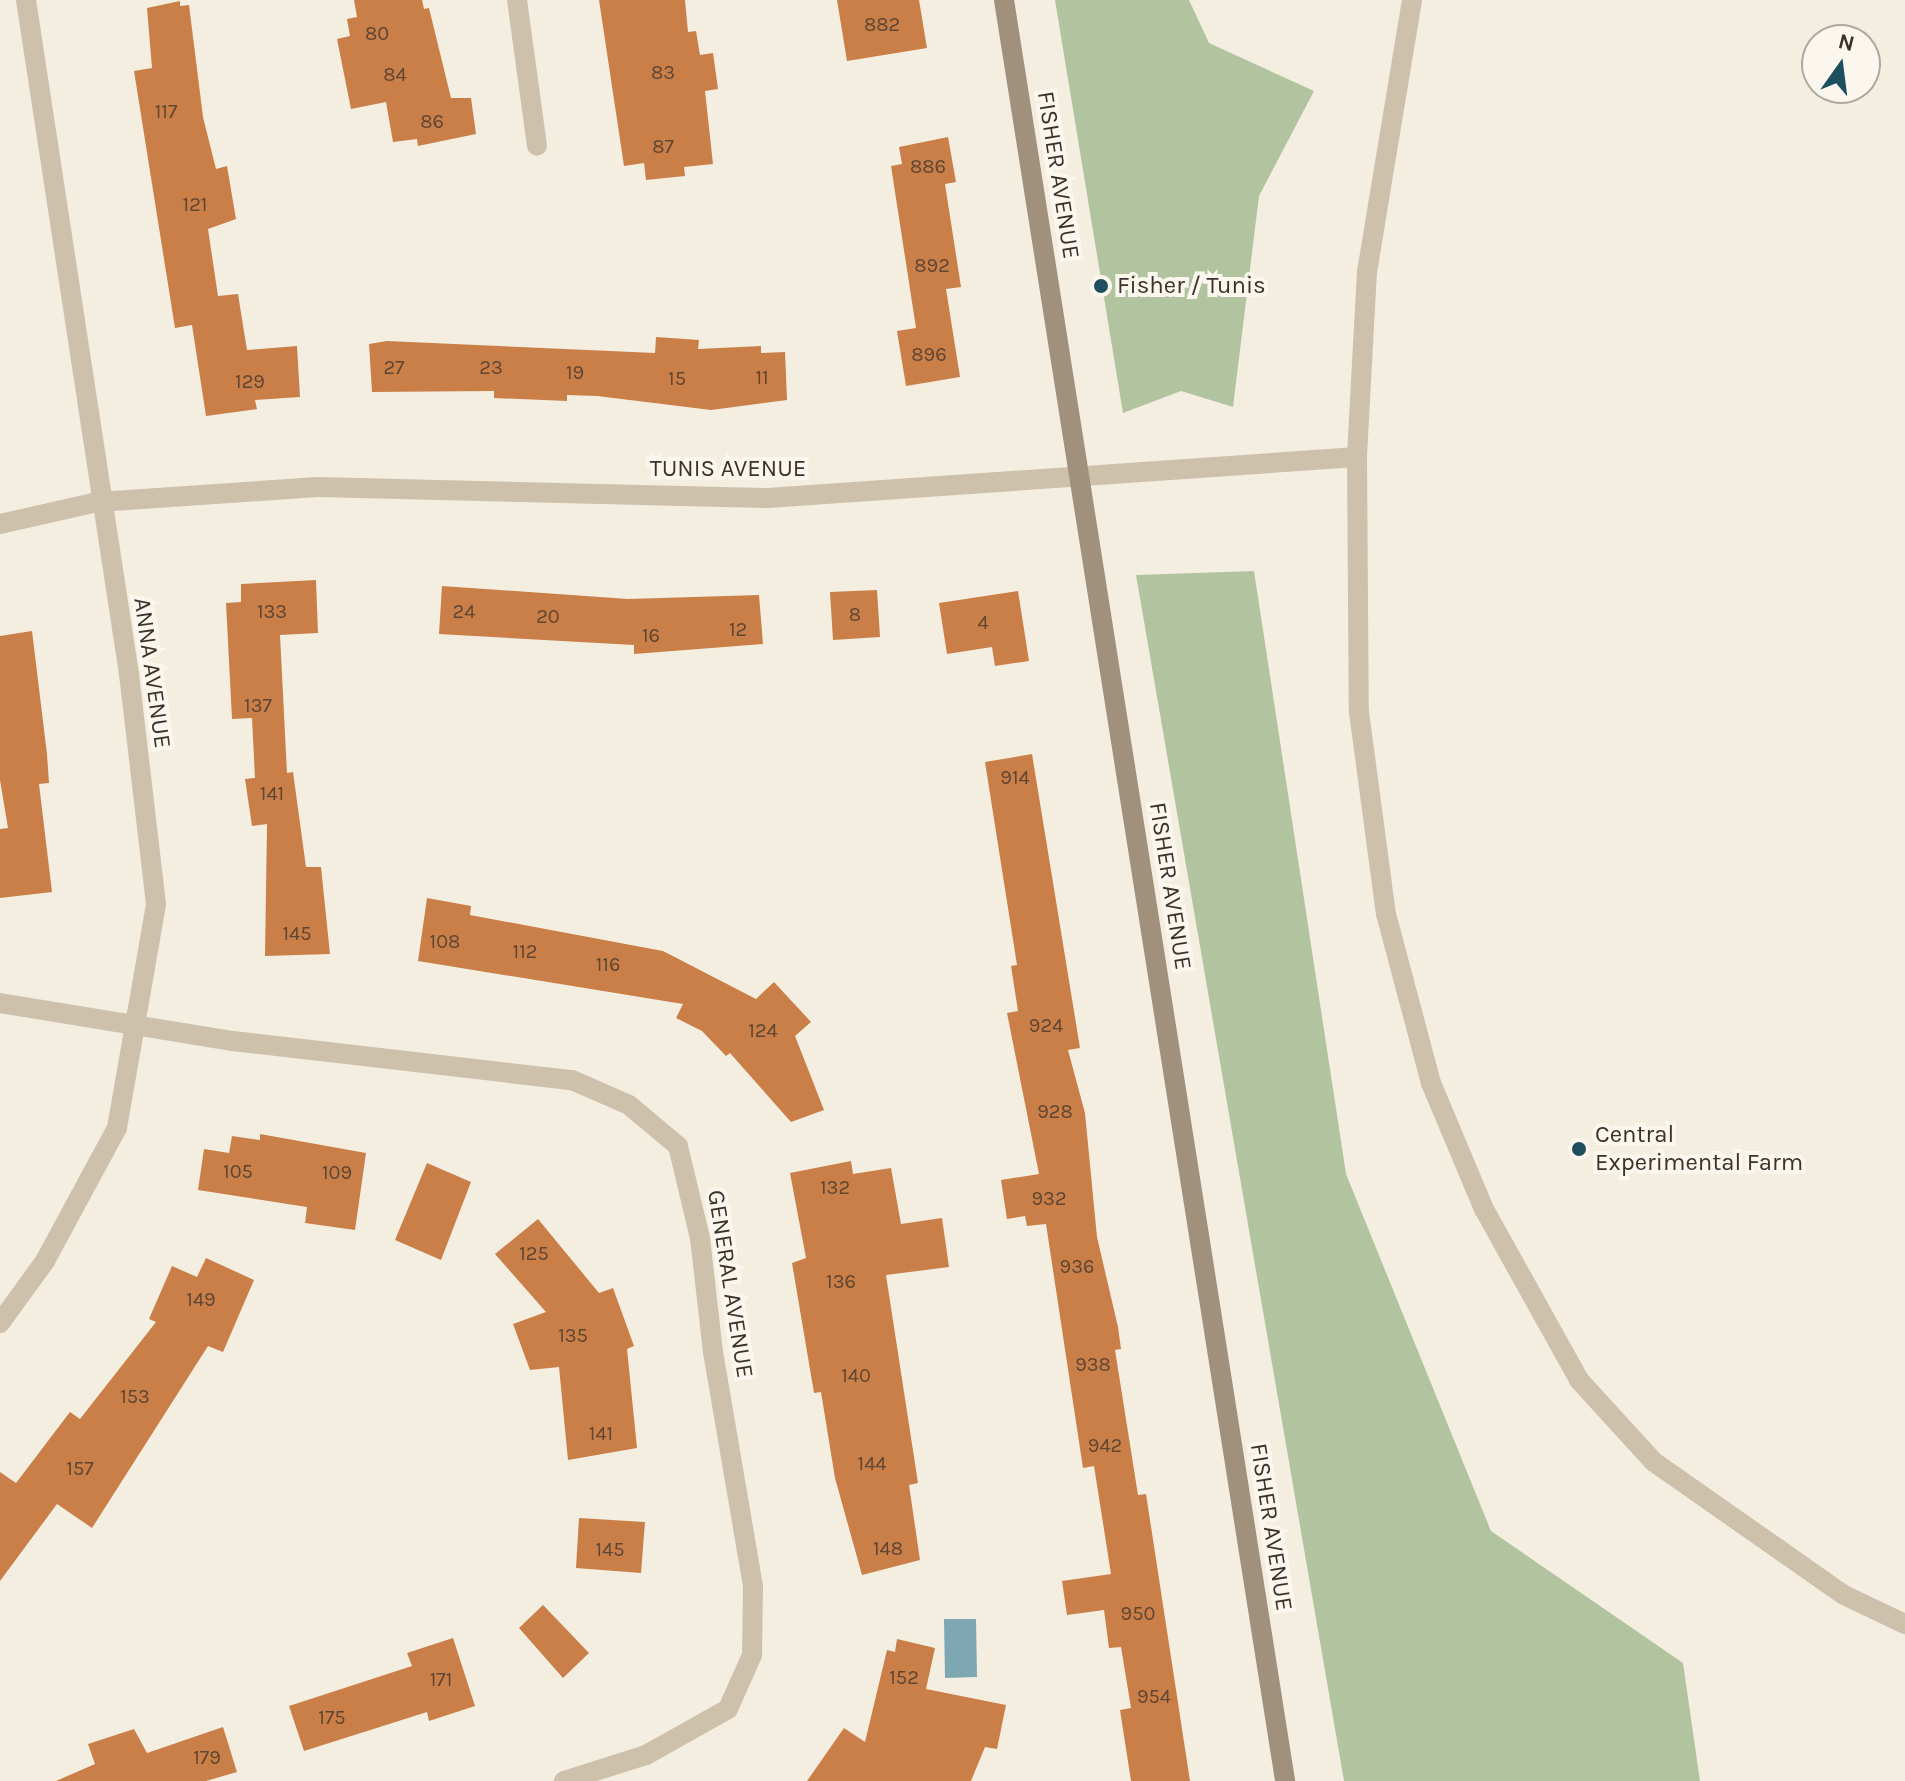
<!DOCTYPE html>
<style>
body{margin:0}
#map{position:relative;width:1905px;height:1781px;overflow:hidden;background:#f4eee1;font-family:Karla,sans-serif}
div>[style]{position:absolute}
.green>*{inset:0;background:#b1c49f}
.water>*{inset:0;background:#7ea7b3}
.building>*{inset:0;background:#ca7f49}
.minor>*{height:20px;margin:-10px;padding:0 10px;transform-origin:10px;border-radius:10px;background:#cdc1ab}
.tertiary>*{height:20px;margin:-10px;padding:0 10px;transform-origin:10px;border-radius:10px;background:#cdc1ab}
.secondary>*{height:20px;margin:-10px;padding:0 10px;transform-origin:10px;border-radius:10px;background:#a1907c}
.dots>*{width:22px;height:22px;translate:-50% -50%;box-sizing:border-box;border:4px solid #fbf7ee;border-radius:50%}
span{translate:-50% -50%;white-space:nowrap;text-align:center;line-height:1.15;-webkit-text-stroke:8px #fbf7ee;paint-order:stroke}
.number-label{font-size:20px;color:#5f4632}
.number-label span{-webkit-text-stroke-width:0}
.street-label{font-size:24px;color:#3b332b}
.poi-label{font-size:24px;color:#3b332b}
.left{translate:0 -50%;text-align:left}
.north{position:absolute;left:1801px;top:24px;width:80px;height:80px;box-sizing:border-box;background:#fbf7ee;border:2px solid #aea9a0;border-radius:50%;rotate:14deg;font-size:22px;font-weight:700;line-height:32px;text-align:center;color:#3b332b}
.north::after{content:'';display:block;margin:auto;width:28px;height:36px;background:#1e4f5f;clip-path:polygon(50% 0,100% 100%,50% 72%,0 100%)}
</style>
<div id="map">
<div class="green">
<div style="clip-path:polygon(1055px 0,1189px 0,1209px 43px,1314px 91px,1259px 196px,1233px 407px,1181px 391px,1123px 413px)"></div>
<div style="clip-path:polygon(1254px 571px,1346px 1174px,1491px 1531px,1683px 1663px,1700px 1781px,1344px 1781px,1136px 575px)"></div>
</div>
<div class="water">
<div style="clip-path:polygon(944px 1619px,976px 1619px,977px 1677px,945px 1678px)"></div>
</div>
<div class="building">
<div style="clip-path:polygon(354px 0,422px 0,424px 9px,429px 8px,451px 98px,471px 98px,476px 134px,418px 146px,417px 139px,393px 142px,386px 102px,351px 109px,337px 39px,350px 36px,347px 19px,357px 17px)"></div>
<div style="clip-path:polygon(599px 0,685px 0,688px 32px,696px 31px,700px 55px,713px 53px,718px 89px,705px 91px,713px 164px,684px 167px,685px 176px,646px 180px,644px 163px,624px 166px)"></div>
<div style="clip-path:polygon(837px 0,919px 0,927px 48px,847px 61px)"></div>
<div style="clip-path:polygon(180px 1px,180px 6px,189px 5px,203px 117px,216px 169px,227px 166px,236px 219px,208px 229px,218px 296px,238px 294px,247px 350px,297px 346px,300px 397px,255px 400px,257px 409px,206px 416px,192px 325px,175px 328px,134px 71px,152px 68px,147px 8px)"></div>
<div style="clip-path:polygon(948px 137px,956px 182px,945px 184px,961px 287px,946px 289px,960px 377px,906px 386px,897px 331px,916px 328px,891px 166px,902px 164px,899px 147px)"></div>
<div style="clip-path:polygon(656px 337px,699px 340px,698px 349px,761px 346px,761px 353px,785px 352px,787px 400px,711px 410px,597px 396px,567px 395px,567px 401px,494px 398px,494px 391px,372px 392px,369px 344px,387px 341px,655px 353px)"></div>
<div style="clip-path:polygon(316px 580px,318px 633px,280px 635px,287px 773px,293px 772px,306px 867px,321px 867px,330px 954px,265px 956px,267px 824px,252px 826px,245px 779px,255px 778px,252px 718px,232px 719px,226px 603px,241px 602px,241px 584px)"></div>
<div style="clip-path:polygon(442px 586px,628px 599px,759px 595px,763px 644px,634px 654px,634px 645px,439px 634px)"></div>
<div style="clip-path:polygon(877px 590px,880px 637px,833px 640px,830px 592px)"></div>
<div style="clip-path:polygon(1018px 591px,1029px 661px,995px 666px,992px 647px,947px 654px,939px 603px)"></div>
<div style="clip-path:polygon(32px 631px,47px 754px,49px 783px,39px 784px,52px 892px,0 898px,0 829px,8px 828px,0 780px,0 636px)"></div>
<div style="clip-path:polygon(1032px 754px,1080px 1048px,1068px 1050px,1085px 1113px,1097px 1237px,1118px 1327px,1121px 1349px,1115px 1350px,1138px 1495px,1146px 1494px,1190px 1781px,1131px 1781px,1120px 1710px,1131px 1708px,1121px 1647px,1109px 1648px,1104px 1610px,1067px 1615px,1062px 1581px,1111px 1574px,1094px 1466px,1083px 1468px,1046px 1224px,1027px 1226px,1025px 1216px,1007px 1219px,1001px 1180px,1039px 1174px,1007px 1013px,1018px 1011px,1011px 966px,1017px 965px,985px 762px)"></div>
<div style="clip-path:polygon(427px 898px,471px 906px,470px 915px,663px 951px,756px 999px,774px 982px,811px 1022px,795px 1036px,824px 1110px,791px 1122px,730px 1053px,726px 1056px,702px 1031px,676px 1018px,683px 1004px,418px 961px)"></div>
<div style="clip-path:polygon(260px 1134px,366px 1153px,355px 1230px,305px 1223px,307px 1207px,198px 1190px,204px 1149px,229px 1153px,232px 1136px,260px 1140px)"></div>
<div style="clip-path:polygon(851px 1161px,853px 1174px,891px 1168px,901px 1224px,942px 1218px,949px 1267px,886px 1275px,918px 1483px,909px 1485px,920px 1560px,862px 1575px,835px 1478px,821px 1392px,814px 1393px,792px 1263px,806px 1258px,790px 1173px)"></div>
<div style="clip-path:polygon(427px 1163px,471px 1182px,441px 1260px,395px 1240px)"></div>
<div style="clip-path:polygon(538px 1219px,599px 1293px,613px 1288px,634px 1346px,627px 1349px,637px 1448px,568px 1460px,559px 1367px,530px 1370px,513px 1324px,546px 1312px,495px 1254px)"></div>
<div style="clip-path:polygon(206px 1258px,254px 1280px,223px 1352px,208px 1346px,92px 1528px,57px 1504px,0 1581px,0 1472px,16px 1483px,70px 1412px,80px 1419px,156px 1322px,149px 1319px,172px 1266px,197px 1277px)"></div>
<div style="clip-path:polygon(579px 1518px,645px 1522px,641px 1573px,576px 1568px)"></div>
<div style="clip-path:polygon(543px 1605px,589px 1653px,563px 1678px,519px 1628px)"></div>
<div style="clip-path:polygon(453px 1638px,475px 1706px,429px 1721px,427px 1712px,304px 1751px,289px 1706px,412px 1666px,407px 1653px)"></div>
<div style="clip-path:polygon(897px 1639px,935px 1648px,926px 1689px,1006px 1705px,997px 1749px,985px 1747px,971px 1781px,807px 1781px,844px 1728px,865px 1742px,887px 1650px,895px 1652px)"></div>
<div style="clip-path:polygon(223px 1727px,237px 1772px,206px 1781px,56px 1781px,95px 1764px,88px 1744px,134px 1729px,147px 1753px)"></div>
</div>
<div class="minor">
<div style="left:517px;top:0;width:147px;rotate:82.2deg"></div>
<div style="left:0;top:524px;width:100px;rotate:-12.7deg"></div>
<div style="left:98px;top:502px;width:220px;rotate:-3.9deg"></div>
<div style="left:317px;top:487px;width:451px;rotate:1.4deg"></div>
<div style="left:768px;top:498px;width:590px;rotate:-3.98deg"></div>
<div style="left:0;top:1003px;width:236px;rotate:9.3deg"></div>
<div style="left:233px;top:1041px;width:341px;rotate:6.6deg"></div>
<div style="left:572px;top:1080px;width:62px;rotate:23.7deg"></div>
<div style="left:629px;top:1105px;width:64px;rotate:39.9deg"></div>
<div style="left:678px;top:1146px;width:95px;rotate:76.6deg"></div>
<div style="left:700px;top:1238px;width:115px;rotate:83.5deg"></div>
<div style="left:713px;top:1352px;width:237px;rotate:80.3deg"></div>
<div style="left:753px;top:1586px;width:69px;rotate:90.8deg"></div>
<div style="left:752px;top:1655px;width:59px;rotate:114deg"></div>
<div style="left:728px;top:1709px;width:94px;rotate:150.7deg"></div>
<div style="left:646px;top:1755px;width:86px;rotate:162.4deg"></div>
<div style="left:0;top:1323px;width:77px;rotate:-54deg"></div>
<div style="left:45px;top:1261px;width:151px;rotate:-61.6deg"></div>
<div style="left:117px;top:1128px;width:227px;rotate:-80.1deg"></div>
<div style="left:156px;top:904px;width:232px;rotate:-96.7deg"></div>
<div style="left:129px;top:674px;width:682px;rotate:-98.69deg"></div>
</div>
<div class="tertiary">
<div style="left:1412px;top:0;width:275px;rotate:99.4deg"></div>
<div style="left:1367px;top:271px;width:186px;rotate:93.1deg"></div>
<div style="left:1357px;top:457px;width:255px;rotate:89.6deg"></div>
<div style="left:1359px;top:712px;width:204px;rotate:82.4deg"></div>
<div style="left:1386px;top:914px;width:175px;rotate:75.1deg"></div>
<div style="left:1431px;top:1083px;width:137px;rotate:67.2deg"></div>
<div style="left:1484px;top:1209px;width:196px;rotate:60.9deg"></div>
<div style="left:1579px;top:1380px;width:111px;rotate:47.6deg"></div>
<div style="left:1654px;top:1462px;width:232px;rotate:35deg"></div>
<div style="left:1844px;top:1595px;width:68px;rotate:25.4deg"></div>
</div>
<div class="secondary">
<div style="left:1004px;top:0;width:1803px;rotate:81.03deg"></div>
</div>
<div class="dots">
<div style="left:1101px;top:286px;background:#1e4f5f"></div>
<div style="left:1579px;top:1149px;background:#1e4f5f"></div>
</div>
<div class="number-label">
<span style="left:882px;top:24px">882</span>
<span style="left:377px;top:33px">80</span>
<span style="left:663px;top:72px">83</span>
<span style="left:395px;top:74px">84</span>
<span style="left:166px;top:111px">117</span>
<span style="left:432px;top:121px">86</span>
<span style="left:663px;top:146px">87</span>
<span style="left:928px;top:166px">886</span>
<span style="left:195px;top:204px">121</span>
<span style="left:932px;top:265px">892</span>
<span style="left:929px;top:354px">896</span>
<span style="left:394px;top:367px">27</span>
<span style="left:491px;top:367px">23</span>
<span style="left:575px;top:372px">19</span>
<span style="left:762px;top:377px">11</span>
<span style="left:677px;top:378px">15</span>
<span style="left:250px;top:381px">129</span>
<span style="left:272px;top:611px">133</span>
<span style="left:464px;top:611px">24</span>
<span style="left:855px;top:614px">8</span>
<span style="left:548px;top:616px">20</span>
<span style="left:983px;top:622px">4</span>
<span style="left:738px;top:629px">12</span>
<span style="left:651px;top:635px">16</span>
<span style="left:258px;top:705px">137</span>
<span style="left:1015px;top:777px">914</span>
<span style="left:272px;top:793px">141</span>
<span style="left:297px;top:933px">145</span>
<span style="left:445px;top:941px">108</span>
<span style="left:525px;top:951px">112</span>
<span style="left:608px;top:964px">116</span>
<span style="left:1046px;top:1025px">924</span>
<span style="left:763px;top:1030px">124</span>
<span style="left:1055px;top:1111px">928</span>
<span style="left:238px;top:1171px">105</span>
<span style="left:337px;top:1172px">109</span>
<span style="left:835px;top:1187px">132</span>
<span style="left:1049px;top:1198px">932</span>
<span style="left:534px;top:1253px">125</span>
<span style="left:1077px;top:1266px">936</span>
<span style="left:841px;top:1281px">136</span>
<span style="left:201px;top:1299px">149</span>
<span style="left:573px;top:1335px">135</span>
<span style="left:1093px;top:1364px">938</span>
<span style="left:856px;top:1375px">140</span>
<span style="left:135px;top:1396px">153</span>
<span style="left:601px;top:1433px">141</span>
<span style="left:1105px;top:1445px">942</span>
<span style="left:872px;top:1463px">144</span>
<span style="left:80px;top:1468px">157</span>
<span style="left:888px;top:1548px">148</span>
<span style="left:610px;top:1549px">145</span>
<span style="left:1138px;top:1613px">950</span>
<span style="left:904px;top:1677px">152</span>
<span style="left:441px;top:1679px">171</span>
<span style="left:1154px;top:1696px">954</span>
<span style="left:332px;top:1717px">175</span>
<span style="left:207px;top:1757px">179</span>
</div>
<div class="street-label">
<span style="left:1058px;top:175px;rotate:81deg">FISHER AVENUE</span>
<span style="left:728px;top:469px">TUNIS AVENUE</span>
<span style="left:152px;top:673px;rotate:82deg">ANNA AVENUE</span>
<span style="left:1170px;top:886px;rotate:81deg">FISHER AVENUE</span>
<span style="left:730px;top:1284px;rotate:81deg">GENERAL AVENUE</span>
<span style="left:1271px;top:1527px;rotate:81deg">FISHER AVENUE</span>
</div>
<div class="poi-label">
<span class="left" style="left:1117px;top:286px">Fisher / Tunis</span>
<span class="left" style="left:1595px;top:1149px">Central<br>Experimental Farm</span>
</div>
<div class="north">N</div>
</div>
